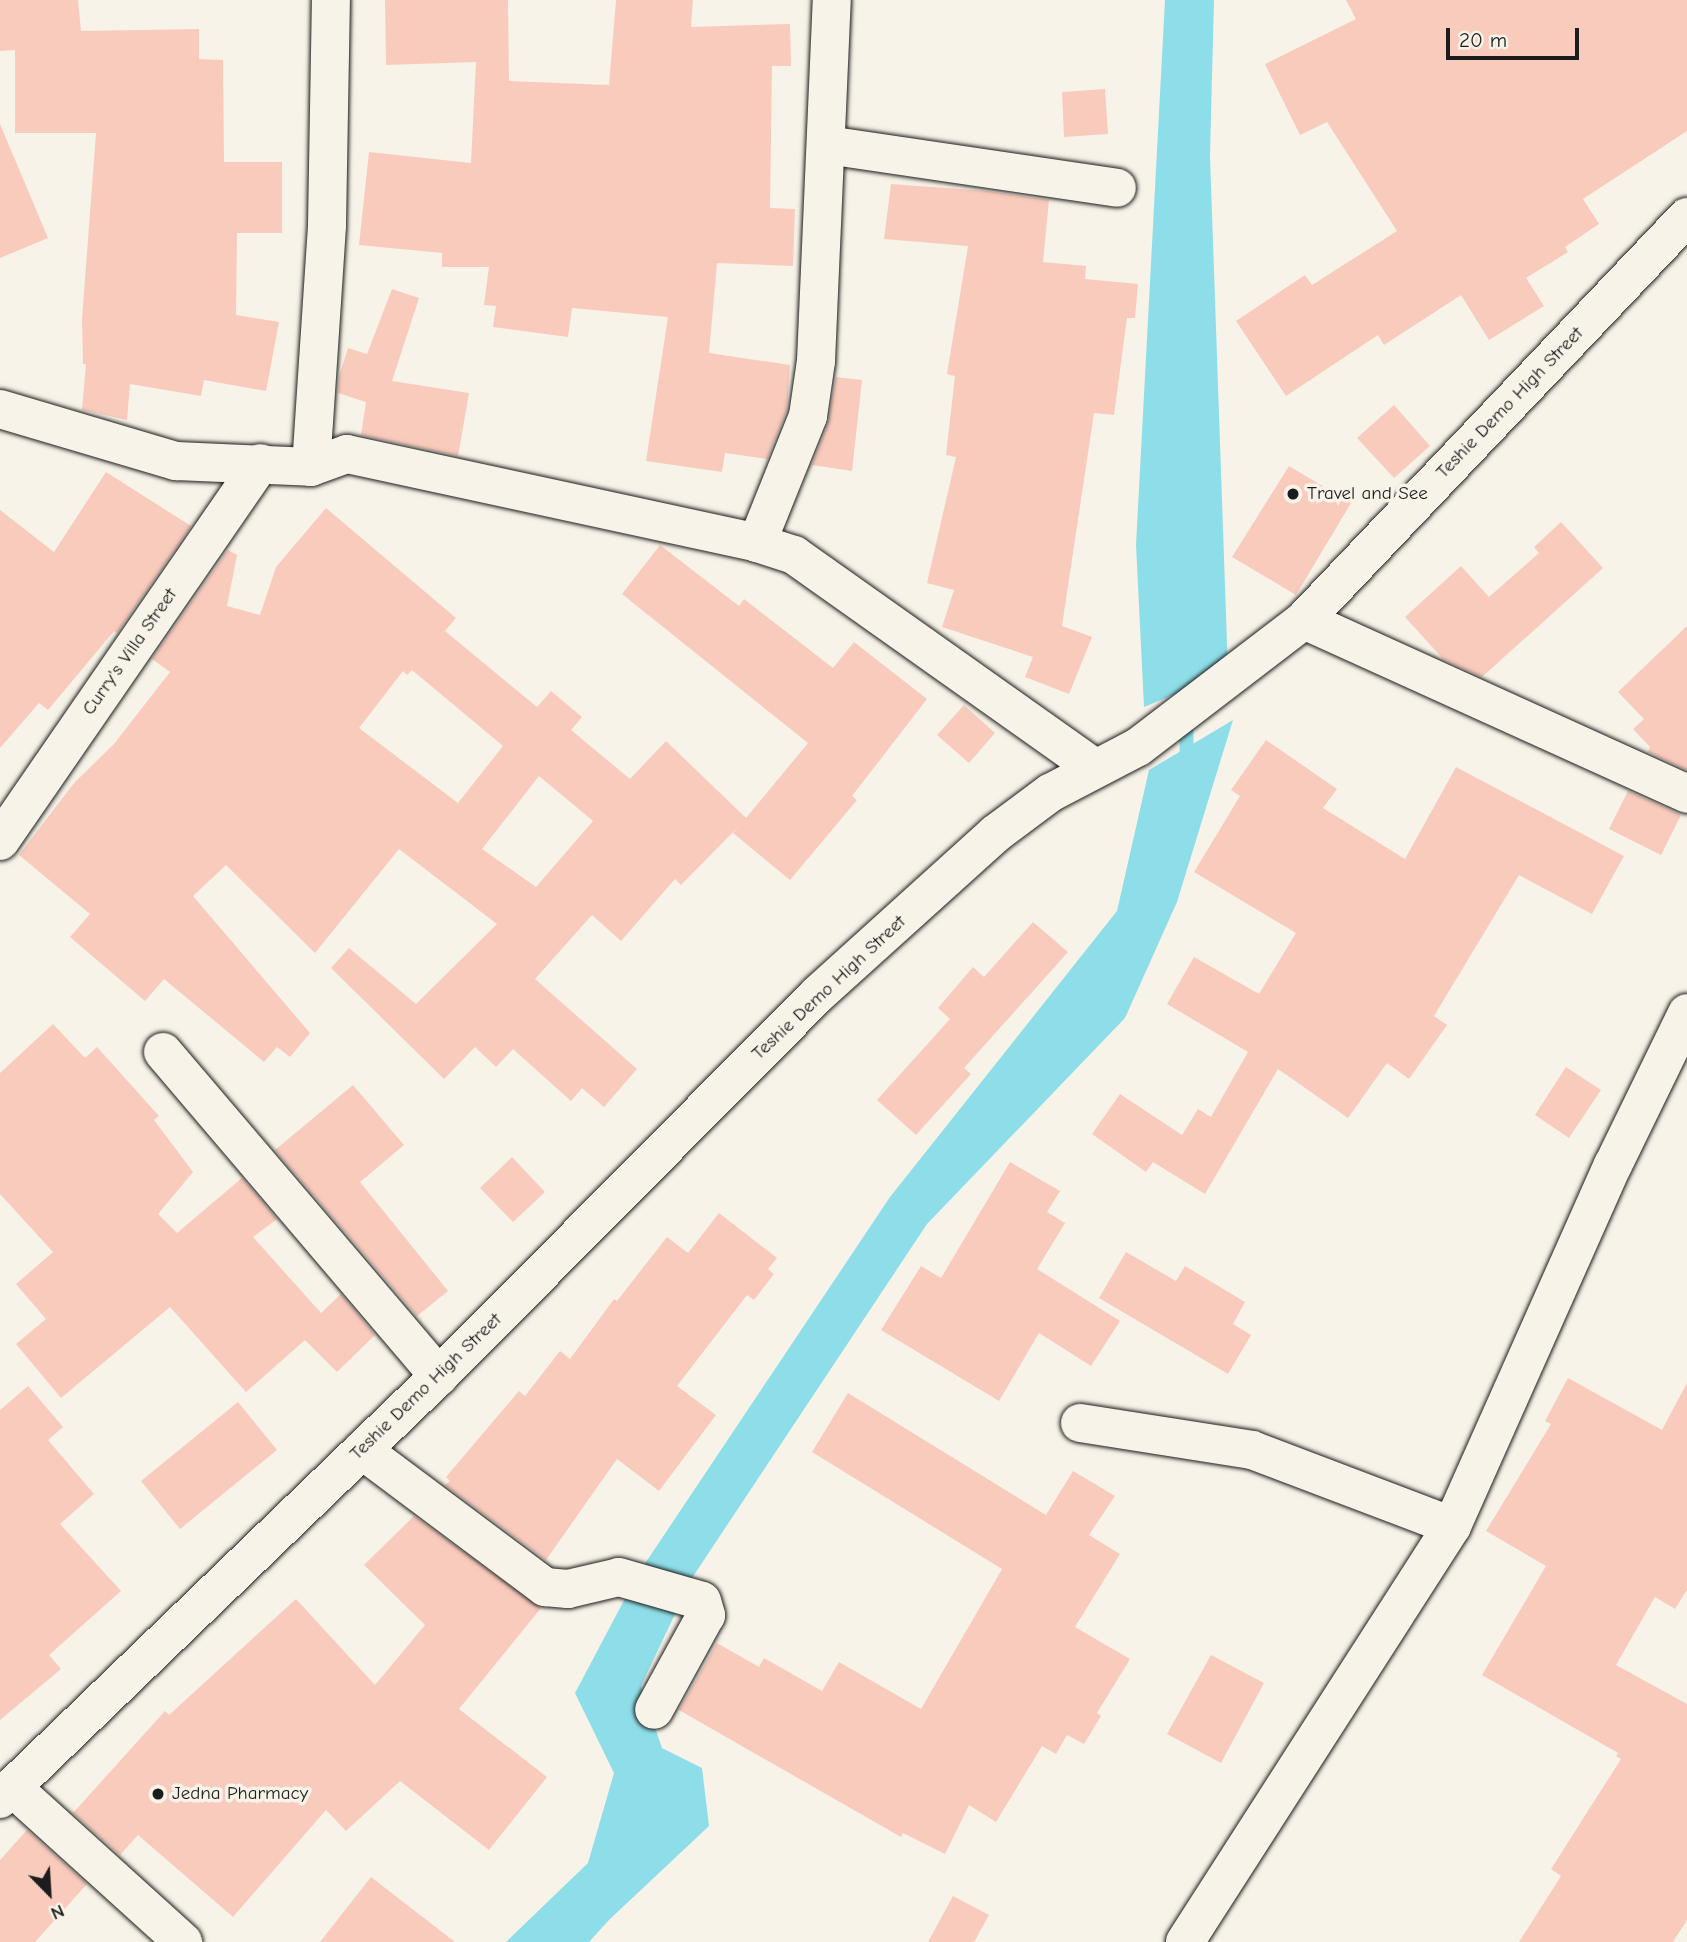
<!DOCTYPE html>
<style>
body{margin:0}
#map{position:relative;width:1687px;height:1942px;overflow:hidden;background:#f7f3e8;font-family:"Comic Neue",sans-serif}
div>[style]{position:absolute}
.water>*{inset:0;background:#8edee9}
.stream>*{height:14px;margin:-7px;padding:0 7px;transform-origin:7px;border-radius:7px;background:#8edee9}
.building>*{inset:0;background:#f9cbbc}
.roads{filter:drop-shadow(0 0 2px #1c1c1c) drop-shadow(0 0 2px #1c1c1c)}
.minor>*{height:38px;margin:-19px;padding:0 19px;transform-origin:19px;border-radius:19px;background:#f7f3e8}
.dots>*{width:19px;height:19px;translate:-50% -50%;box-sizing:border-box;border:4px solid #f7f3e8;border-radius:50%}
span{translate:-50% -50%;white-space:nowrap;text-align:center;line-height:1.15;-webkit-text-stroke:7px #f7f3e8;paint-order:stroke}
.street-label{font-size:19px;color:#1c1c1c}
.poi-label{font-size:19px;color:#1c1c1c}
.left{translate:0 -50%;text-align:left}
.north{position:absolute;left:14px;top:1858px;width:70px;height:70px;-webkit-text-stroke:5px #f7f3e8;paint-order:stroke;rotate:156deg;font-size:19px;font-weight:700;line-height:28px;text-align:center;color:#1c1c1c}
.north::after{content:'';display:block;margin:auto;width:24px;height:32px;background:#1c1c1c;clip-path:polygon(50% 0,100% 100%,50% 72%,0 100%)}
.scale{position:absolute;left:1446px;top:28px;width:133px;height:32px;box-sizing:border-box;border:4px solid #1c1c1c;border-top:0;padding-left:9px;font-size:21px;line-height:24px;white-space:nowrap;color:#1c1c1c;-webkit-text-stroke:5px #f7f3e8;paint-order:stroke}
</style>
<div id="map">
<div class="water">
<div style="clip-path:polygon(1165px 0,1214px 0,1210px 156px,1228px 672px,1144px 707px,1136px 545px)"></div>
<div style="clip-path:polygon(1233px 720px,1177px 902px,1125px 1018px,927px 1224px,692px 1578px,641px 1686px,662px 1748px,702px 1768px,709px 1826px,609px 1920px,589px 1942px,506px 1942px,588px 1863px,614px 1773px,575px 1693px,638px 1574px,890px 1197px,1117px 911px,1149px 770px)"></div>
</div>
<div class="stream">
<div style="left:1186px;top:718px;width:46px;rotate:88.8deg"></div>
</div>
<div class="building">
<div style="clip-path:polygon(0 0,78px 0,81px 31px,199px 29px,199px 59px,223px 60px,224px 162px,282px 162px,282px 233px,237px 233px,236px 315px,279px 322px,266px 391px,204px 380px,201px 396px,130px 384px,127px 420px,82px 410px,86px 364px,83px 364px,82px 319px,96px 133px,15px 133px,15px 50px,0 51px)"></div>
<div style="clip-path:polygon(385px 0,508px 0,509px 81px,609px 85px,616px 0,693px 0,691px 27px,790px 24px,791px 66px,772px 66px,770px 208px,795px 209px,793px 266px,717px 263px,709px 353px,790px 365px,787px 410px,767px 459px,725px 453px,722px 472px,646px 461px,668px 317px,572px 308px,568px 337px,493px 327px,496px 306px,484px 305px,489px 267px,442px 267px,442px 253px,359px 245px,369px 152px,471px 163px,476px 62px,386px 65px)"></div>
<div style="clip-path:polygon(1346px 0,1687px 0,1687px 131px,1583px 199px,1599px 224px,1565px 247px,1568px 252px,1526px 278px,1544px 306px,1489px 340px,1461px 295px,1384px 345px,1378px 335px,1286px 396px,1236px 321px,1305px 275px,1312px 285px,1397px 231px,1327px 122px,1300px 135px,1265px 64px,1356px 19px)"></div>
<div style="clip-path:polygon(1105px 89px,1108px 134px,1064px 137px,1062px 92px)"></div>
<div style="clip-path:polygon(0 124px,48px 238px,0 258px)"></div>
<div style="clip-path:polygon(891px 184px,987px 191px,1049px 200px,1043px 262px,1086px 266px,1085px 279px,1138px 284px,1135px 318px,1127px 318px,1114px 415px,1094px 413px,1062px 626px,1092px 637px,1069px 694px,1025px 677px,1033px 657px,942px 627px,954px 590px,927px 583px,956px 457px,946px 455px,955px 376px,947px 374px,968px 246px,884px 239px)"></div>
<div style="clip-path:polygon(392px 289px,419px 298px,392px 381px,469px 393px,458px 456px,361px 435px,366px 402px,338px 393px,339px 377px,348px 348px,367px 354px)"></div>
<div style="clip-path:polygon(836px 377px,862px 380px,852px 471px,812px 465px,828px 424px)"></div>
<div style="clip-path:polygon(1394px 405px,1430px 446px,1394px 478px,1357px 438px)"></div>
<div style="clip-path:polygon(1289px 466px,1351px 503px,1296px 595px,1232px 557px)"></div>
<div style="clip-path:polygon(106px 472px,191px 526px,117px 633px,114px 631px,48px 710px,39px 703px,0 748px,0 510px,54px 552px)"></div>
<div style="clip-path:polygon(evenodd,326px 508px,456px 618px,445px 631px,537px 707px,551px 691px,582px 717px,571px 730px,630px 779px,666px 741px,746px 818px,808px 743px,622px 594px,660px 545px,739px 606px,744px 599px,833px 668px,854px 642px,927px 699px,852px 796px,857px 800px,790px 880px,733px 833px,740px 825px,681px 885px,675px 879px,621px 941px,592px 915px,535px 979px,637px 1069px,604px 1107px,582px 1088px,571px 1101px,513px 1049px,496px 1067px,475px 1047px,444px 1079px,331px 968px,349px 948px,416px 1004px,497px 924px,399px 849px,315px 953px,226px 865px,193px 896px,310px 1033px,290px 1057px,277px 1047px,264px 1062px,164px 979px,145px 1001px,70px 937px,90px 914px,19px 855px,74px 783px,114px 744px,170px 672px,152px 659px,228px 550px,237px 555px,227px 606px,260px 615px,276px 567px,326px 508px,412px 670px,503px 746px,458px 803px,359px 728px,403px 671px,407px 675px,412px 670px,326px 508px,539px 776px,593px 821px,536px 887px,482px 849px,539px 776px)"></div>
<div style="clip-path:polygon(1561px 522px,1603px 568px,1482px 677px,1443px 659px,1405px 617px,1461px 566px,1489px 597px,1539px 553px,1534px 547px)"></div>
<div style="clip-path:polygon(1687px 626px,1687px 770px,1648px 752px,1650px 747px,1633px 729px,1644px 719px,1618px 692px)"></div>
<div style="clip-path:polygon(964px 705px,995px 733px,969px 763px,937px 735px)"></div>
<div style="clip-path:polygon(1266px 740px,1337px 789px,1323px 808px,1405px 859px,1456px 767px,1624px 856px,1592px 914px,1519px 875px,1434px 1016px,1447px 1025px,1409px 1079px,1387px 1063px,1348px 1118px,1278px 1069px,1205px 1194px,1153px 1162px,1146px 1172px,1092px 1134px,1120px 1094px,1182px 1135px,1198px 1109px,1211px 1117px,1248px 1052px,1167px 1004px,1194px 957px,1259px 994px,1296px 933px,1194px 872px,1240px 796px,1231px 790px)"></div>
<div style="clip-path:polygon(1628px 791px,1681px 815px,1661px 855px,1609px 829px)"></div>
<div style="clip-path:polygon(1033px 922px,1068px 952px,964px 1068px,971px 1074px,916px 1135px,877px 1100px,950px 1019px,938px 1008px,973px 967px,984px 977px)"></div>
<div style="clip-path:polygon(53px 1024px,85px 1058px,97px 1047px,159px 1116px,154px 1120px,193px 1172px,158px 1214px,177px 1233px,242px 1178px,277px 1219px,253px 1237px,321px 1313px,341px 1294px,375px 1335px,337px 1372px,305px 1340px,246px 1392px,170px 1307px,61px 1398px,16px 1344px,46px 1319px,16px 1284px,53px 1252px,0 1194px,0 1073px)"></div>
<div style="clip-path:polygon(1566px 1067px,1601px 1090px,1569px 1138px,1535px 1115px)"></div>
<div style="clip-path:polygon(353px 1085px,404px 1145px,360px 1182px,448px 1291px,417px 1316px,275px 1150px)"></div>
<div style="clip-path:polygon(512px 1157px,545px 1192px,513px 1222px,480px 1188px)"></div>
<div style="clip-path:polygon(1010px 1162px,1060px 1191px,1047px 1212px,1065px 1223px,1037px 1269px,1120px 1321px,1091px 1366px,1039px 1333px,999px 1401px,881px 1330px,921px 1266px,941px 1278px)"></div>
<div style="clip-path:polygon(719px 1213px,777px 1258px,768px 1269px,774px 1274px,754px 1300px,747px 1295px,677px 1386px,716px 1415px,659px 1491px,617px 1459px,546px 1560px,445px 1485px,450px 1481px,446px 1477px,519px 1391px,525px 1396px,560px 1351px,570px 1359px,614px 1299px,617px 1301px,667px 1237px,688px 1253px)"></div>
<div style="clip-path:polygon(1126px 1252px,1176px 1281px,1185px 1266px,1245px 1302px,1233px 1324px,1251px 1335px,1228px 1374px,1099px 1298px)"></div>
<div style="clip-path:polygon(1568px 1378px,1662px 1430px,1687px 1383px,1687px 1590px,1675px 1609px,1655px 1597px,1616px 1665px,1687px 1704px,1687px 1920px,1673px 1942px,1519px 1942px,1561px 1876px,1551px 1869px,1621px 1759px,1616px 1756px,1618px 1753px,1482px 1675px,1546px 1566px,1486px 1531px,1551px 1424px,1545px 1421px)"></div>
<div style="clip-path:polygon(28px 1386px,63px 1427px,48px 1440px,94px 1494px,60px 1524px,121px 1591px,49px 1655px,61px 1669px,0 1720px,0 1410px)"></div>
<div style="clip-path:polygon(848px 1393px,1046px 1515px,1073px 1471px,1115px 1496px,1089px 1535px,1120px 1554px,1075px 1627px,1130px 1659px,1097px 1713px,1101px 1716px,1084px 1744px,1067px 1735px,1056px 1754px,1042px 1746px,996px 1822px,969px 1805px,945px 1854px,903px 1833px,901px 1837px,679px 1710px,717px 1643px,759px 1667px,764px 1658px,822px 1691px,839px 1662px,921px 1709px,1002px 1569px,812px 1452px)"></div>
<div style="clip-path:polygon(238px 1402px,277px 1450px,180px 1529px,141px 1481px)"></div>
<div style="clip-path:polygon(414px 1516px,541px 1608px,459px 1709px,547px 1777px,489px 1850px,400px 1781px,346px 1831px,326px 1810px,233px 1917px,138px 1835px,120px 1855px,73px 1813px,165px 1711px,169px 1715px,296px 1599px,375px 1685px,425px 1625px,364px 1565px)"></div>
<div style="clip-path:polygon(1211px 1655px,1264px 1683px,1221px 1763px,1167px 1734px)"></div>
<div style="clip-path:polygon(27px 1830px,87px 1884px,35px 1942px,0 1942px,0 1860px)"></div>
<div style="clip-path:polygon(371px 1877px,455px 1942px,320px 1942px)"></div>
<div style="clip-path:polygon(953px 1896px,989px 1915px,974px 1942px,928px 1942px)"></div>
</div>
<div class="roads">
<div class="minor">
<div style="left:827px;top:145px;width:293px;rotate:8.4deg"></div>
<div style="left:0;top:409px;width:184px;rotate:16.5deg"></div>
<div style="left:176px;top:461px;width:135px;rotate:2.5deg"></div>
<div style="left:311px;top:467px;width:38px;rotate:-20deg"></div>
<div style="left:347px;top:454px;width:420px;rotate:12.2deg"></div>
<div style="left:757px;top:543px;width:39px;rotate:18deg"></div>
<div style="left:794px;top:555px;width:369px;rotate:35.3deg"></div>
<div style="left:311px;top:467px;width:243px;rotate:-86.2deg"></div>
<div style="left:327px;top:225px;width:225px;rotate:-89deg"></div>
<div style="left:757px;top:543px;width:137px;rotate:-68.1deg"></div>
<div style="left:808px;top:416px;width:56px;rotate:-81.7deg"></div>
<div style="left:816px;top:361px;width:361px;rotate:-87.5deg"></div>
<div style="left:1304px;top:620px;width:421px;rotate:24.4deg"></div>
<div style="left:0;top:841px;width:459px;rotate:-55.4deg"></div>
<div style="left:163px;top:1052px;width:426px;rotate:49.6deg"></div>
<div style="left:1080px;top:1423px;width:174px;rotate:8.9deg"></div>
<div style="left:1252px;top:1450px;width:214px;rotate:20.8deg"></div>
<div style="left:362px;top:1450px;width:229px;rotate:36.8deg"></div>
<div style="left:545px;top:1587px;width:23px;rotate:5deg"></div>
<div style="left:568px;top:1589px;width:52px;rotate:-13.2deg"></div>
<div style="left:619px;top:1577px;width:86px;rotate:16.1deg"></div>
<div style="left:702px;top:1601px;width:15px;rotate:74deg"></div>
<div style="left:706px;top:1615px;width:108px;rotate:118.7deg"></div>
<div style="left:12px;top:1787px;width:231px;rotate:42.2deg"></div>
<div style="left:0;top:1799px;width:610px;rotate:-43.94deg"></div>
<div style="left:439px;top:1376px;width:538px;rotate:-45.23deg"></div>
<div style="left:818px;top:994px;width:239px;rotate:-42.1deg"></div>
<div style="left:995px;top:834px;width:69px;rotate:-36.7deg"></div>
<div style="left:1050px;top:793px;width:99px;rotate:-27.6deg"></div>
<div style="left:1138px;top:747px;width:209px;rotate:-37.4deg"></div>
<div style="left:1304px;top:620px;width:556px;rotate:-46.46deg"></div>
<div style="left:1185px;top:1942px;width:494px;rotate:-57.3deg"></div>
<div style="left:1452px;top:1526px;width:395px;rotate:-66deg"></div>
<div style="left:1613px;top:1165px;width:169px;rotate:-64deg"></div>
</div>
</div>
<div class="dots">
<div style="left:1293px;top:494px;background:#1c1c1c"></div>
<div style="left:158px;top:1794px;background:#1c1c1c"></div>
</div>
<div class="street-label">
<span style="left:1510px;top:403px;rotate:-46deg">Teshie Demo High Street</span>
<span style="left:130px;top:652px;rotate:-55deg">Curry's Villa Street</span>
<span style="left:829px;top:988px;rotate:-43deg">Teshie Demo High Street</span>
<span style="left:426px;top:1387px;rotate:-44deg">Teshie Demo High Street</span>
</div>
<div class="poi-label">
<span class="left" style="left:1307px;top:494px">Travel and See</span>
<span class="left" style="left:172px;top:1794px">Jedna Pharmacy</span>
</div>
<div class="north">N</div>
<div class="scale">20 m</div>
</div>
